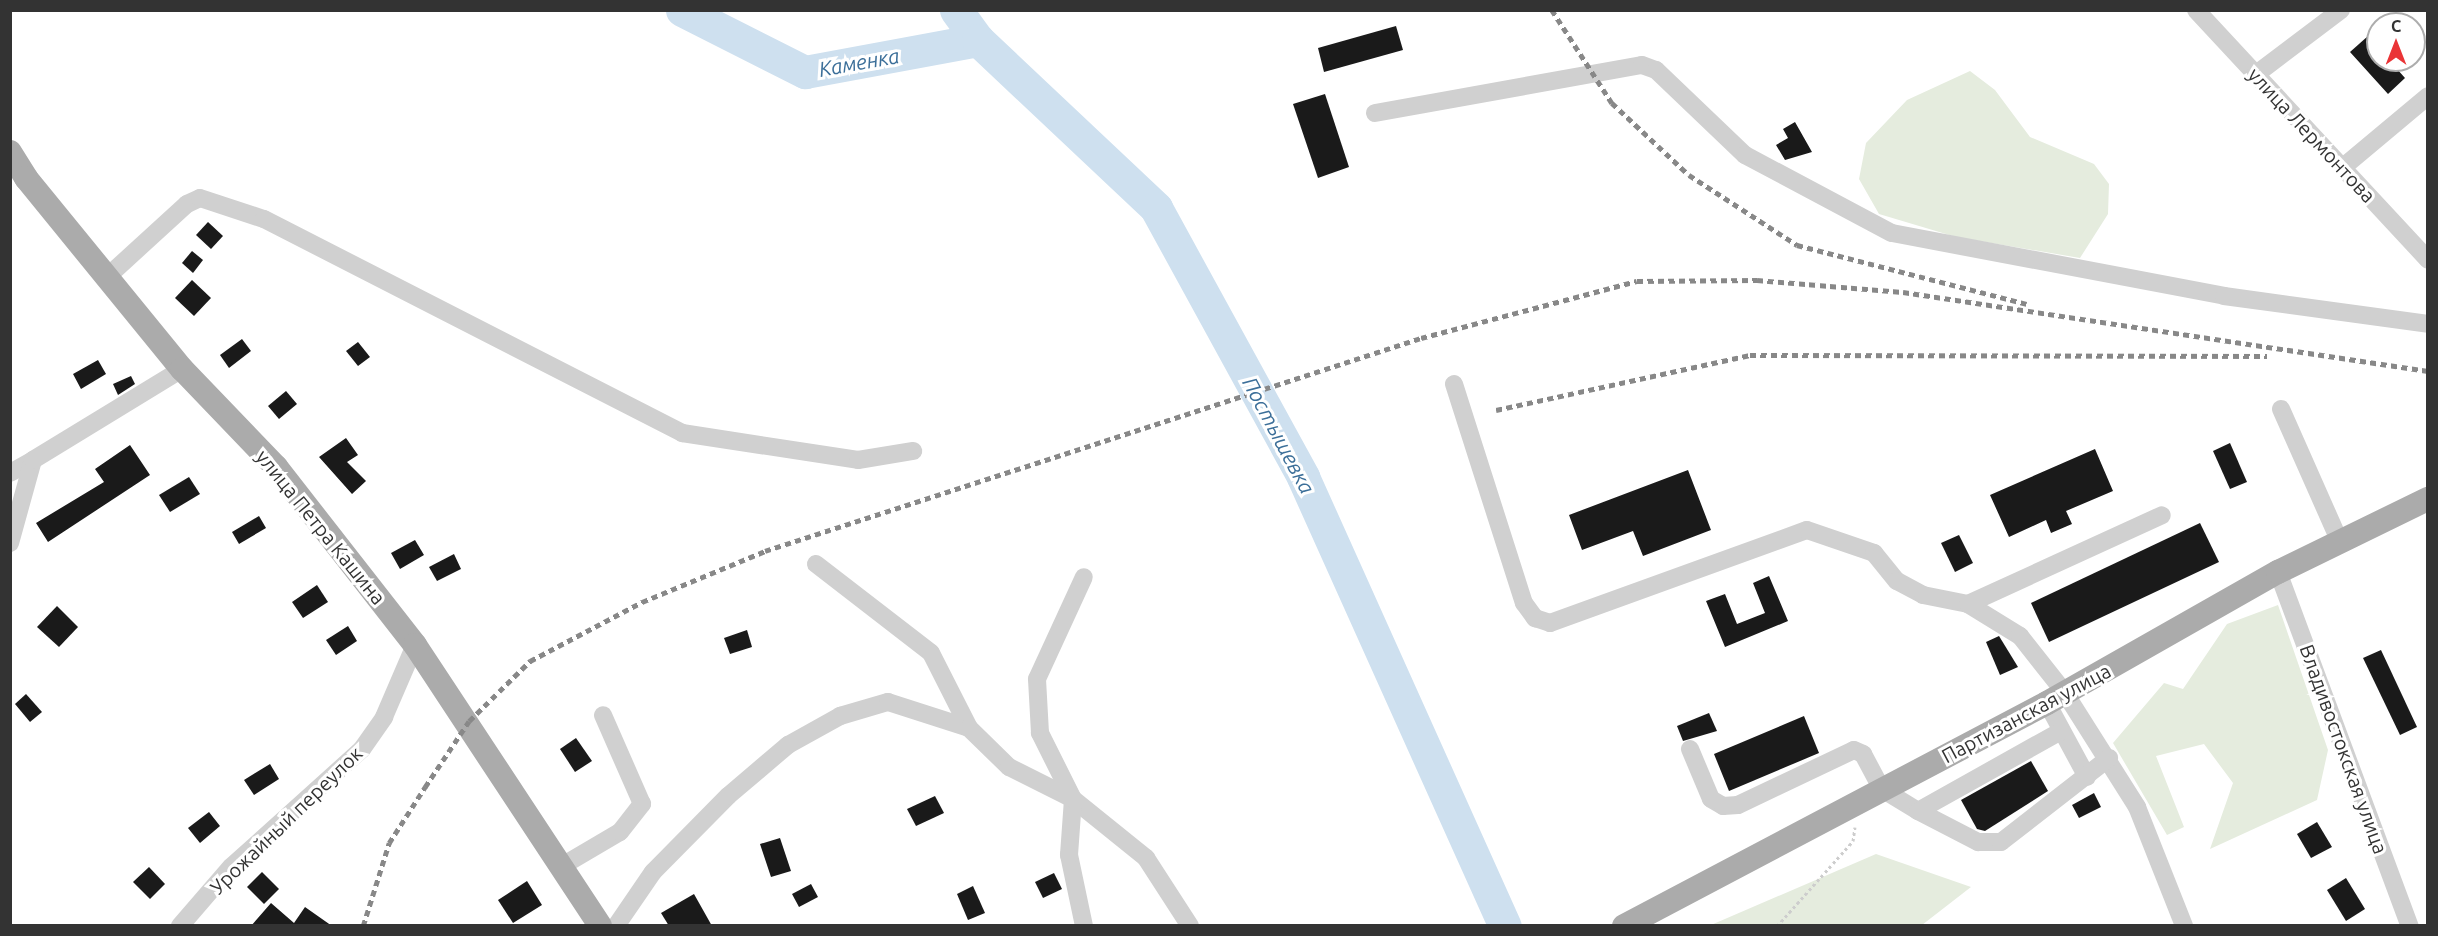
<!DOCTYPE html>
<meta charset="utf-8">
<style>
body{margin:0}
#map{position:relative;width:2438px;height:936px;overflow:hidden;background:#fff;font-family:Ubuntu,sans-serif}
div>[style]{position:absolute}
.green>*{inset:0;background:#e5ecde}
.river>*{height:33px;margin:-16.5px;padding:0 16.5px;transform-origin:16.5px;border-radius:16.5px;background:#cee0ef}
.building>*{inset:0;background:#1a1a1a}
.path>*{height:3px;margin-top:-1.5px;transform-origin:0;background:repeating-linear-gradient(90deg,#cdcdcd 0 3px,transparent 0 6px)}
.minor>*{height:18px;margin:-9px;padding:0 9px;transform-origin:9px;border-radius:9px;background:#d0d0d0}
.major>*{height:24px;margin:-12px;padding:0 12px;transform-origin:12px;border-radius:12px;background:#ababab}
.rail>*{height:4.5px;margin-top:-2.25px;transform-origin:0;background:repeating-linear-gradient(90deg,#888 0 6px,transparent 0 10.5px)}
span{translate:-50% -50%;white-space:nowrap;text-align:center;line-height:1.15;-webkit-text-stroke:6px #fff;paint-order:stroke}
.street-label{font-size:20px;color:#333}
.water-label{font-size:21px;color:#3c6f99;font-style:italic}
.frame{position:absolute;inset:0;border:12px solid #333;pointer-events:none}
.north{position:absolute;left:2366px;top:12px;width:60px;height:60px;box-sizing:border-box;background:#fff;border:2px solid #adadad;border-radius:50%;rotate:0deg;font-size:16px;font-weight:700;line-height:24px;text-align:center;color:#333}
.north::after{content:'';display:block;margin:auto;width:21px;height:27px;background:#ea3436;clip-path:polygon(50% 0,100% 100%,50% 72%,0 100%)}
</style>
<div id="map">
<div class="green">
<div style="clip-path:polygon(1970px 71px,1995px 90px,2030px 137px,2094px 164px,2109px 184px,2108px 214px,2080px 258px,1956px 237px,1879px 214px,1859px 179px,1866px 143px,1907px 100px)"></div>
<div style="clip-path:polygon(2278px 605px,2328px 750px,2317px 800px,2210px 849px,2233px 783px,2204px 744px,2156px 756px,2184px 827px,2167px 835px,2113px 743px,2164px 683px,2183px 689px,2227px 624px)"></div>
<div style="clip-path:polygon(1876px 854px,1971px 887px,1922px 925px,1711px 925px)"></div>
</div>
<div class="river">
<div style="left:682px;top:10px;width:138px;rotate:26.8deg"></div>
<div style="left:805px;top:72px;width:176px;rotate:-10.5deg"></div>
<div style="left:956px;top:10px;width:37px;rotate:54deg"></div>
<div style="left:978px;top:40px;width:245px;rotate:43.3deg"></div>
<div style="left:1156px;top:208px;width:307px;rotate:61.3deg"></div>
<div style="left:1303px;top:477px;width:492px;rotate:65.8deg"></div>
</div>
<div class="building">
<div style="clip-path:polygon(1396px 26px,1403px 50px,1324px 72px,1318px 48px)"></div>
<div style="clip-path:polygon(2368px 36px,2378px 48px,2378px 60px,2389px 60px,2405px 78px,2388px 94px,2350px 52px)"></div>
<div style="clip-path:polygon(1325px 94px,1349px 167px,1318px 178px,1293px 104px)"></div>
<div style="clip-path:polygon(1795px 122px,1812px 152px,1785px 160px,1776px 145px,1788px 138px,1783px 129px)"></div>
<div style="clip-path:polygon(208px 222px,223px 236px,211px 249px,196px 235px)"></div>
<div style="clip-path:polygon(192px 251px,203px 260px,193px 273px,182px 263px)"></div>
<div style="clip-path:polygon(192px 280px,211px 298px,194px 316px,175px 298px)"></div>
<div style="clip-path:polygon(242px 339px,251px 351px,229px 368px,220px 355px)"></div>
<div style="clip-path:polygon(358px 342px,370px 357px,358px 366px,346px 351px)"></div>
<div style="clip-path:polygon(98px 360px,106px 374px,81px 389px,73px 374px)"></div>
<div style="clip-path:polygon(131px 376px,135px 384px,118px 395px,113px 384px)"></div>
<div style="clip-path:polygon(286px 391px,297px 404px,279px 419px,268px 406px)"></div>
<div style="clip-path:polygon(346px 438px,358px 455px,347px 462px,366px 481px,352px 494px,319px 457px)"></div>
<div style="clip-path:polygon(2230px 443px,2247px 482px,2230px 489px,2213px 451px)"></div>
<div style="clip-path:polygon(130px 445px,150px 475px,48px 542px,36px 523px,104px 482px,95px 469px)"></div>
<div style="clip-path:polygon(2095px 449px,2113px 491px,2066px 511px,2072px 524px,2051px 533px,2046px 520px,2009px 537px,1990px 495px)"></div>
<div style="clip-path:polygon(1688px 470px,1711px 530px,1643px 556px,1633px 531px,1582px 550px,1569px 515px)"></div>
<div style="clip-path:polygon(189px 477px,200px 494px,170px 512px,159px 495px)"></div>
<div style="clip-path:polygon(259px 516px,266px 528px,239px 544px,232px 532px)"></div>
<div style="clip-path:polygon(2200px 523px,2219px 562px,2049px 642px,2031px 603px)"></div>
<div style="clip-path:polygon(1959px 535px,1973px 563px,1955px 572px,1941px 543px)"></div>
<div style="clip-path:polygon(415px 540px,424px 555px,400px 569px,391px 553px)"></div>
<div style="clip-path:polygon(454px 554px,461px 569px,437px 581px,429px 567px)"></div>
<div style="clip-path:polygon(1769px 576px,1788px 621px,1725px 647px,1706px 601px,1725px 594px,1737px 624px,1765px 613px,1753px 583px)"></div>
<div style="clip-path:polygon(317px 585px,328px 602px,303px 618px,292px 602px)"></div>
<div style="clip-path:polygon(57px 606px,78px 627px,59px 647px,37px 627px)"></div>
<div style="clip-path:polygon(348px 626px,357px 641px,336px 655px,326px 640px)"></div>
<div style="clip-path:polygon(747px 630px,752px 647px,730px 654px,724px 638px)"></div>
<div style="clip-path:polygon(1999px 636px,2018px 667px,2000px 675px,1986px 642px)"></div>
<div style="clip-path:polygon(2381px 650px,2417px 727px,2400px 735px,2363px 658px)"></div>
<div style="clip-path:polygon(26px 694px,42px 712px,30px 722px,15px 704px)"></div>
<div style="clip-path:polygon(1709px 713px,1717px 731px,1683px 741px,1677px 726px)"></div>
<div style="clip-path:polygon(1804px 716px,1819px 753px,1729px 791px,1714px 754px)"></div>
<div style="clip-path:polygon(576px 738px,592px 761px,575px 772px,560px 749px)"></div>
<div style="clip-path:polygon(2031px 761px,2048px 791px,1985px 831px,1977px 829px,1961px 800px)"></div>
<div style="clip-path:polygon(270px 764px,279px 779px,254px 795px,244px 780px)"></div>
<div style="clip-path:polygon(2094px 793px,2101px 807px,2079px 818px,2072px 805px)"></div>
<div style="clip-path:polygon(935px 796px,944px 813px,916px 826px,907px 809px)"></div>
<div style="clip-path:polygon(209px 812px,220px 826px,200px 843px,188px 828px)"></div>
<div style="clip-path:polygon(2317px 822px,2332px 847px,2311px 858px,2297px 834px)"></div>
<div style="clip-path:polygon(780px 838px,791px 871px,771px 877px,760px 844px)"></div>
<div style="clip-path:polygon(149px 867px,165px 884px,150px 899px,133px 882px)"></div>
<div style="clip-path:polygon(262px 872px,279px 889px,264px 904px,247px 887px)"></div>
<div style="clip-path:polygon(1054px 873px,1062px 889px,1043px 898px,1035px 882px)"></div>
<div style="clip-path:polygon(2346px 878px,2365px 909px,2346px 921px,2327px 890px)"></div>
<div style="clip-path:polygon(527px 881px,542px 905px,513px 923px,498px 900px)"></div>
<div style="clip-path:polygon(811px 884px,818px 897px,799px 907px,792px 894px)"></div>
<div style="clip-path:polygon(973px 886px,985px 913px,968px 920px,957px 894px)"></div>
<div style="clip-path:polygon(694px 894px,712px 926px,669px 926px,661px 913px)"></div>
<div style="clip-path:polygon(271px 903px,294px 923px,305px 907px,332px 926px,251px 926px)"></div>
</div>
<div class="path">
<div style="left:1777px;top:926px;width:114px;rotate:-48.2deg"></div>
<div style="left:1853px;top:841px;width:14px;rotate:-82deg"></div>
</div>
<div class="minor">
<div style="left:2196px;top:10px;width:341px;rotate:47.1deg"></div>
<div style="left:2255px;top:75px;width:108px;rotate:-37.1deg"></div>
<div style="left:1375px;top:113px;width:271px;rotate:-10.2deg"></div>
<div style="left:1642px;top:65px;width:15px;rotate:20deg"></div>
<div style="left:1656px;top:70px;width:123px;rotate:43.7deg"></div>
<div style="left:1745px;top:155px;width:166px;rotate:28deg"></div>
<div style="left:1892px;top:233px;width:338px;rotate:10.7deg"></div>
<div style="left:2224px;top:296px;width:206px;rotate:7.8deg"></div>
<div style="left:2342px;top:168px;width:112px;rotate:-39.9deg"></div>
<div style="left:107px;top:277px;width:108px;rotate:-42.4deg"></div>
<div style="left:187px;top:204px;width:14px;rotate:-25deg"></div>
<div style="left:200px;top:198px;width:67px;rotate:18.2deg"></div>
<div style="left:264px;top:219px;width:470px;rotate:27.1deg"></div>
<div style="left:682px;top:433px;width:178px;rotate:8.7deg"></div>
<div style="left:858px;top:460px;width:56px;rotate:-9.3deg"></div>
<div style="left:1454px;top:384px;width:230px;rotate:72.3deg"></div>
<div style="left:1524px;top:603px;width:19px;rotate:54deg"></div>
<div style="left:1535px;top:618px;width:16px;rotate:18deg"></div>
<div style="left:1550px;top:623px;width:273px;rotate:-19.9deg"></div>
<div style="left:1807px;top:530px;width:71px;rotate:18.9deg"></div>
<div style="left:1874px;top:553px;width:36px;rotate:51deg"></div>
<div style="left:1897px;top:581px;width:30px;rotate:28deg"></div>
<div style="left:1923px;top:595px;width:46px;rotate:11.3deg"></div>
<div style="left:1968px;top:604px;width:61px;rotate:31.6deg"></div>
<div style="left:2020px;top:636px;width:73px;rotate:51.7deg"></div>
<div style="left:2065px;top:693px;width:135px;rotate:57.7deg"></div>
<div style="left:2137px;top:807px;width:128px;rotate:68.4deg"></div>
<div style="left:2281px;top:409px;width:145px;rotate:66.1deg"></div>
<div style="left:10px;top:473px;width:26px;rotate:-29deg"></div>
<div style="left:10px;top:543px;width:86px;rotate:-74.5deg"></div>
<div style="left:33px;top:460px;width:175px;rotate:-31.4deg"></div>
<div style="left:816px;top:564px;width:145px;rotate:37.7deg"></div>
<div style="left:931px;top:653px;width:84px;rotate:63.1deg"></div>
<div style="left:2278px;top:572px;width:378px;rotate:69.6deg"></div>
<div style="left:1968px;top:604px;width:213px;rotate:-24.6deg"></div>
<div style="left:2047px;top:703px;width:84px;rotate:61.6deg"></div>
<div style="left:1690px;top:749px;width:54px;rotate:67.2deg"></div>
<div style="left:1711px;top:799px;width:14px;rotate:30deg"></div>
<div style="left:1723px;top:806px;width:15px;rotate:-4deg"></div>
<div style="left:1738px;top:805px;width:128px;rotate:-25.4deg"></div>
<div style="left:1854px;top:750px;width:10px;rotate:24deg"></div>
<div style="left:1863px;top:754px;width:40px;rotate:62deg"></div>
<div style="left:1882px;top:789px;width:42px;rotate:31.4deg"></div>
<div style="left:1918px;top:811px;width:164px;rotate:-29.2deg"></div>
<div style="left:1918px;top:811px;width:68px;rotate:27.3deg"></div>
<div style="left:1978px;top:842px;width:23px"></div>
<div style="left:2001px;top:842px;width:137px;rotate:-37.9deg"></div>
<div style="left:562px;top:866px;width:67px;rotate:-30.4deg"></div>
<div style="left:620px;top:832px;width:36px;rotate:-52deg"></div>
<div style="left:642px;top:804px;width:97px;rotate:-113.7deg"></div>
<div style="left:180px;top:926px;width:78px;rotate:-49.2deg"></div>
<div style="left:231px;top:867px;width:176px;rotate:-42deg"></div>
<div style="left:362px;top:749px;width:39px;rotate:-55deg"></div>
<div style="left:384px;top:717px;width:78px;rotate:-66.7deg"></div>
<div style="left:616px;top:926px;width:65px;rotate:-55.6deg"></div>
<div style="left:653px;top:872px;width:107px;rotate:-45.4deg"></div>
<div style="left:728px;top:796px;width:79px;rotate:-40.4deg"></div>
<div style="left:788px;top:745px;width:60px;rotate:-29.1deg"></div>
<div style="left:840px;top:716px;width:50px;rotate:-16.3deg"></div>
<div style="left:888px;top:702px;width:85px;rotate:17.8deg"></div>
<div style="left:969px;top:728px;width:56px;rotate:44.3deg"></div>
<div style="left:1009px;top:767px;width:72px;rotate:26.6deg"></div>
<div style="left:1073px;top:799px;width:94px;rotate:38.9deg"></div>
<div style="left:1146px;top:858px;width:81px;rotate:57.1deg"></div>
<div style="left:1084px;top:926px;width:73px;rotate:-101.9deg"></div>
<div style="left:1069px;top:855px;width:56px;rotate:-85.9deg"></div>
<div style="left:1073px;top:799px;width:74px;rotate:-116.6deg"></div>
<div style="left:1040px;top:733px;width:54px;rotate:-93.2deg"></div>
<div style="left:1037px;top:679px;width:112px;rotate:-65.3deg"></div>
</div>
<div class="major">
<div style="left:10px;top:152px;width:31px;rotate:58deg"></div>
<div style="left:26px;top:178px;width:247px;rotate:50.8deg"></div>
<div style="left:182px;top:369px;width:136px;rotate:46.2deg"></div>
<div style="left:276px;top:467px;width:226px;rotate:52deg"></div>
<div style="left:415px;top:645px;width:336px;rotate:56.6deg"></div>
<div style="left:1624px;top:926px;width:478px;rotate:-27.8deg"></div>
<div style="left:2047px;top:703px;width:266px;rotate:-29.6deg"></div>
<div style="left:2278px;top:572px;width:167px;rotate:-26deg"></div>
</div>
<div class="rail">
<div style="left:1552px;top:10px;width:111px;rotate:57.2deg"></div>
<div style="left:1612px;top:103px;width:105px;rotate:43.1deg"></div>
<div style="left:1689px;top:175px;width:129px;rotate:32.9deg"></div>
<div style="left:1797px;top:245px;width:237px;rotate:14.4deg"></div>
<div style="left:1496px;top:410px;width:260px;rotate:-12.2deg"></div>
<div style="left:1750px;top:355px;width:517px;rotate:0.11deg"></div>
<div style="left:363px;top:926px;width:87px;rotate:-72.6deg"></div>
<div style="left:389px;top:843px;width:67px;rotate:-57.3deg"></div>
<div style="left:425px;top:787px;width:79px;rotate:-56.3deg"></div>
<div style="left:469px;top:721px;width:86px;rotate:-44.5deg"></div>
<div style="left:530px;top:661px;width:127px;rotate:-27.8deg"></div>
<div style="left:642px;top:602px;width:133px;rotate:-22.5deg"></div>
<div style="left:765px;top:551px;width:690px;rotate:-17.99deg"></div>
<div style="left:1421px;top:338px;width:223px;rotate:-14.8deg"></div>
<div style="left:1637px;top:281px;width:120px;rotate:-0.5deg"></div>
<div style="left:1757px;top:280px;width:146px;rotate:4.7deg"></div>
<div style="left:1903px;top:292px;width:531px;rotate:8.56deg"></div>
</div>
<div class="street-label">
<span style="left:2312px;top:135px;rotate:47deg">улица Лермонтова</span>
<span style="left:321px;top:527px;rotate:51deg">улица Петра Кашина</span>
<span style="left:2026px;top:713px;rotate:-28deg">Партизанская улица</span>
<span style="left:2344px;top:749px;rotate:70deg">Владивостокская улица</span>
<span style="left:286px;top:820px;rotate:-44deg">Урожайный переулок</span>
</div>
<div class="water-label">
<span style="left:859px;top:62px;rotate:-10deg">Каменка</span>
<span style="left:1279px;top:435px;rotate:62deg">Постышевка</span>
</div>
<div class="frame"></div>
<div class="north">С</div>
</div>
